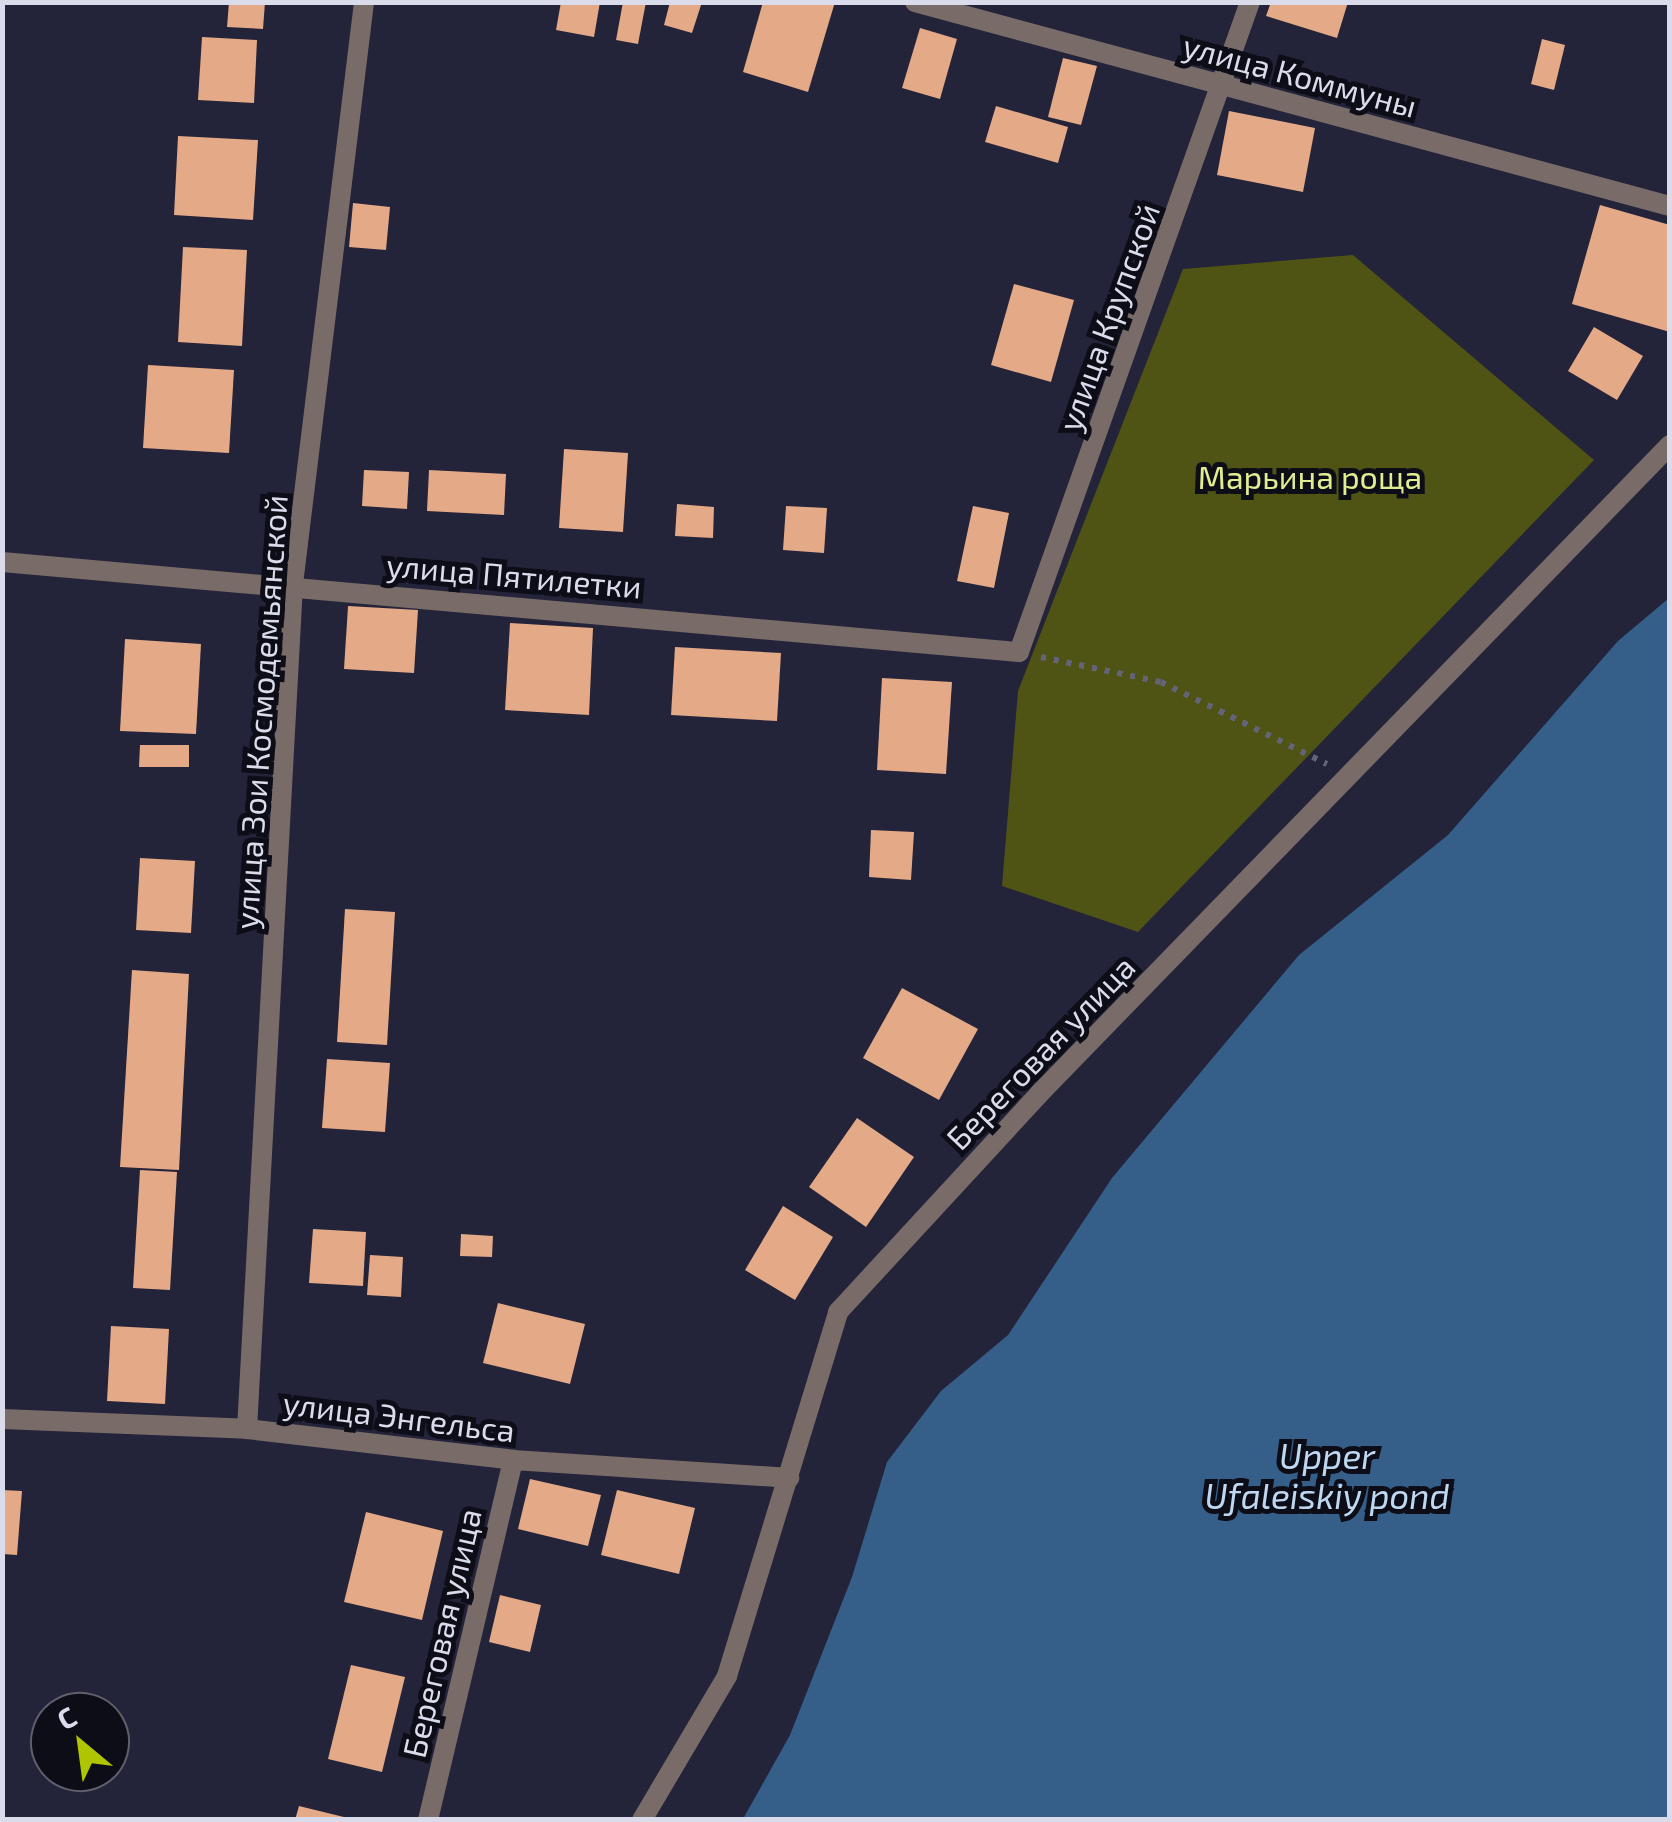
<!DOCTYPE html>
<meta charset="utf-8">
<style>
body{margin:0}
#map{position:relative;width:1672px;height:1822px;overflow:hidden;background:#232339;font-family:"Exo 2",sans-serif}
div>[style]{position:absolute}
.forest>*{inset:0;background:#4f5415}
.water>*{inset:0;background:#355f89}
.building>*{inset:0;background:#e4a987}
.path>*{height:6px;margin-top:-3px;transform-origin:0;background:repeating-linear-gradient(90deg,#636477 0 5px,transparent 0 13px)}
.minor>*{height:20px;margin:-10px;padding:0 10px;transform-origin:10px;border-radius:10px;background:#796c68}
span{translate:-50% -50%;white-space:nowrap;text-align:center;line-height:1.15;-webkit-text-stroke:10px #0d0d17;paint-order:stroke}
.street-label{font-size:32px;color:#dbdceb}
.park-label{font-size:32px;color:#e2ec91}
.water-label{font-size:35px;color:#bfd8f2;font-style:italic}
.frame{position:absolute;inset:0;border:5px solid #dbdceb;pointer-events:none}
.north{position:absolute;left:30px;top:1692px;width:100px;height:100px;box-sizing:border-box;background:#0d0d17;border:2px solid #5f606c;border-radius:50%;rotate:331deg;font-size:28px;font-weight:700;line-height:40px;text-align:center;color:#dbdceb}
.north::after{content:'';display:block;margin:auto;width:35px;height:45px;background:#b0c502;clip-path:polygon(50% 0,100% 100%,50% 72%,0 100%)}
</style>
<div id="map">
<div class="forest">
<div style="clip-path:polygon(1353px 255px,1594px 460px,1138px 932px,1002px 886px,1018px 691px,1183px 269px)"></div>
</div>
<div class="water">
<div style="clip-path:polygon(1669px 598px,1669px 1819px,743px 1819px,790px 1735px,852px 1577px,887px 1462px,941px 1391px,1008px 1335px,1112px 1178px,1299px 955px,1448px 835px,1618px 641px)"></div>
</div>
<div class="building">
<div style="clip-path:polygon(229px 2px,265px 2px,263px 29px,227px 27px)"></div>
<div style="clip-path:polygon(561px 2px,600px 2px,594px 37px,556px 30px)"></div>
<div style="clip-path:polygon(623px 2px,646px 2px,638px 44px,616px 40px)"></div>
<div style="clip-path:polygon(670px 2px,702px 2px,692px 33px,664px 25px)"></div>
<div style="clip-path:polygon(763px 2px,835px 2px,808px 92px,743px 72px)"></div>
<div style="clip-path:polygon(1271px 2px,1348px 2px,1337px 38px,1266px 16px)"></div>
<div style="clip-path:polygon(920px 28px,957px 39px,940px 99px,902px 88px)"></div>
<div style="clip-path:polygon(202px 37px,257px 40px,254px 103px,198px 100px)"></div>
<div style="clip-path:polygon(1542px 39px,1565px 45px,1554px 90px,1531px 84px)"></div>
<div style="clip-path:polygon(1063px 58px,1097px 66px,1081px 125px,1048px 117px)"></div>
<div style="clip-path:polygon(996px 106px,1068px 127px,1058px 163px,985px 142px)"></div>
<div style="clip-path:polygon(1229px 111px,1315px 128px,1303px 192px,1217px 175px)"></div>
<div style="clip-path:polygon(178px 136px,258px 140px,253px 220px,174px 215px)"></div>
<div style="clip-path:polygon(353px 203px,390px 207px,386px 250px,349px 247px)"></div>
<div style="clip-path:polygon(1600px 205px,1670px 225px,1670px 332px,1572px 304px)"></div>
<div style="clip-path:polygon(183px 247px,247px 250px,242px 346px,178px 342px)"></div>
<div style="clip-path:polygon(1014px 284px,1074px 300px,1051px 382px,991px 365px)"></div>
<div style="clip-path:polygon(1594px 327px,1643px 356px,1617px 400px,1568px 371px)"></div>
<div style="clip-path:polygon(148px 365px,234px 370px,229px 453px,143px 448px)"></div>
<div style="clip-path:polygon(564px 449px,628px 453px,623px 532px,559px 528px)"></div>
<div style="clip-path:polygon(364px 470px,409px 472px,407px 509px,362px 506px)"></div>
<div style="clip-path:polygon(429px 470px,506px 474px,504px 515px,427px 511px)"></div>
<div style="clip-path:polygon(677px 504px,714px 507px,713px 538px,675px 536px)"></div>
<div style="clip-path:polygon(786px 506px,827px 508px,824px 553px,783px 550px)"></div>
<div style="clip-path:polygon(973px 506px,1009px 513px,994px 588px,957px 581px)"></div>
<div style="clip-path:polygon(348px 606px,418px 610px,414px 673px,344px 669px)"></div>
<div style="clip-path:polygon(510px 623px,593px 628px,589px 715px,505px 710px)"></div>
<div style="clip-path:polygon(125px 639px,201px 644px,196px 734px,120px 731px)"></div>
<div style="clip-path:polygon(675px 647px,781px 653px,777px 721px,671px 715px)"></div>
<div style="clip-path:polygon(882px 678px,952px 682px,946px 774px,877px 770px)"></div>
<div style="clip-path:polygon(140px 745px,189px 745px,189px 767px,139px 767px)"></div>
<div style="clip-path:polygon(871px 830px,914px 832px,911px 880px,869px 877px)"></div>
<div style="clip-path:polygon(140px 858px,195px 861px,191px 933px,136px 930px)"></div>
<div style="clip-path:polygon(345px 909px,395px 912px,387px 1045px,337px 1042px)"></div>
<div style="clip-path:polygon(132px 970px,189px 974px,179px 1170px,120px 1167px)"></div>
<div style="clip-path:polygon(902px 988px,978px 1029px,939px 1100px,863px 1058px)"></div>
<div style="clip-path:polygon(327px 1059px,390px 1063px,385px 1132px,322px 1128px)"></div>
<div style="clip-path:polygon(857px 1118px,914px 1157px,866px 1227px,809px 1187px)"></div>
<div style="clip-path:polygon(140px 1170px,177px 1172px,170px 1290px,133px 1288px)"></div>
<div style="clip-path:polygon(783px 1206px,833px 1237px,795px 1300px,745px 1270px)"></div>
<div style="clip-path:polygon(313px 1229px,366px 1232px,363px 1286px,309px 1283px)"></div>
<div style="clip-path:polygon(461px 1234px,493px 1236px,492px 1257px,460px 1256px)"></div>
<div style="clip-path:polygon(370px 1255px,403px 1257px,401px 1297px,367px 1295px)"></div>
<div style="clip-path:polygon(498px 1303px,585px 1324px,570px 1384px,483px 1363px)"></div>
<div style="clip-path:polygon(111px 1326px,169px 1329px,165px 1404px,107px 1401px)"></div>
<div style="clip-path:polygon(530px 1479px,601px 1495px,588px 1546px,518px 1529px)"></div>
<div style="clip-path:polygon(2px 1490px,22px 1491px,17px 1555px,2px 1554px)"></div>
<div style="clip-path:polygon(617px 1490px,695px 1508px,679px 1574px,601px 1555px)"></div>
<div style="clip-path:polygon(366px 1512px,443px 1531px,422px 1620px,344px 1602px)"></div>
<div style="clip-path:polygon(500px 1595px,541px 1605px,530px 1652px,489px 1642px)"></div>
<div style="clip-path:polygon(351px 1665px,405px 1677px,382px 1772px,328px 1759px)"></div>
<div style="clip-path:polygon(299px 1806px,348px 1818px,348px 1820px,295px 1820px)"></div>
</div>
<div class="path">
<div style="left:1041px;top:657px;width:123px;rotate:11.8deg"></div>
<div style="left:1161px;top:682px;width:185px;rotate:26.3deg"></div>
</div>
<div class="minor">
<div style="left:915px;top:2px;width:782px;rotate:15.12deg"></div>
<div style="left:2px;top:562px;width:1021px;rotate:5.06deg"></div>
<div style="left:1019px;top:652px;width:690px;rotate:-70.44deg"></div>
<div style="left:2px;top:1419px;width:245px;rotate:2.3deg"></div>
<div style="left:247px;top:1429px;width:268px;rotate:6.6deg"></div>
<div style="left:513px;top:1460px;width:277px;rotate:3.7deg"></div>
<div style="left:247px;top:1429px;width:846px;rotate:-86.88deg"></div>
<div style="left:293px;top:584px;width:586px;rotate:-83.04deg"></div>
<div style="left:428px;top:1820px;width:370px;rotate:-76.7deg"></div>
<div style="left:642px;top:1820px;width:167px;rotate:-59.4deg"></div>
<div style="left:727px;top:1676px;width:381px;rotate:-73deg"></div>
<div style="left:838px;top:1312px;width:297px;rotate:-47.3deg"></div>
<div style="left:1039px;top:1094px;width:905px;rotate:-45.81deg"></div>
</div>
<div class="street-label">
<span style="left:1300px;top:75px;rotate:15deg">улица Коммуны</span>
<span style="left:1108px;top:317px;rotate:-70deg">улица Крупской</span>
<span style="left:514px;top:575px;rotate:5deg">улица Пятилетки</span>
<span style="left:260px;top:712px;rotate:-86deg">улица Зои Космодемьянской</span>
<span style="left:1040px;top:1052px;rotate:-46deg">Береговая улица</span>
<span style="left:399px;top:1416px;rotate:7deg">улица Энгельса</span>
<span style="left:441px;top:1633px;rotate:-77deg">Береговая улица</span>
</div>
<div class="park-label">
<span style="left:1310px;top:476px">Марьина роща</span>
</div>
<div class="water-label">
<span style="left:1327px;top:1475px">Upper<br>Ufaleiskiy pond</span>
</div>
<div class="frame"></div>
<div class="north">С</div>
</div>
